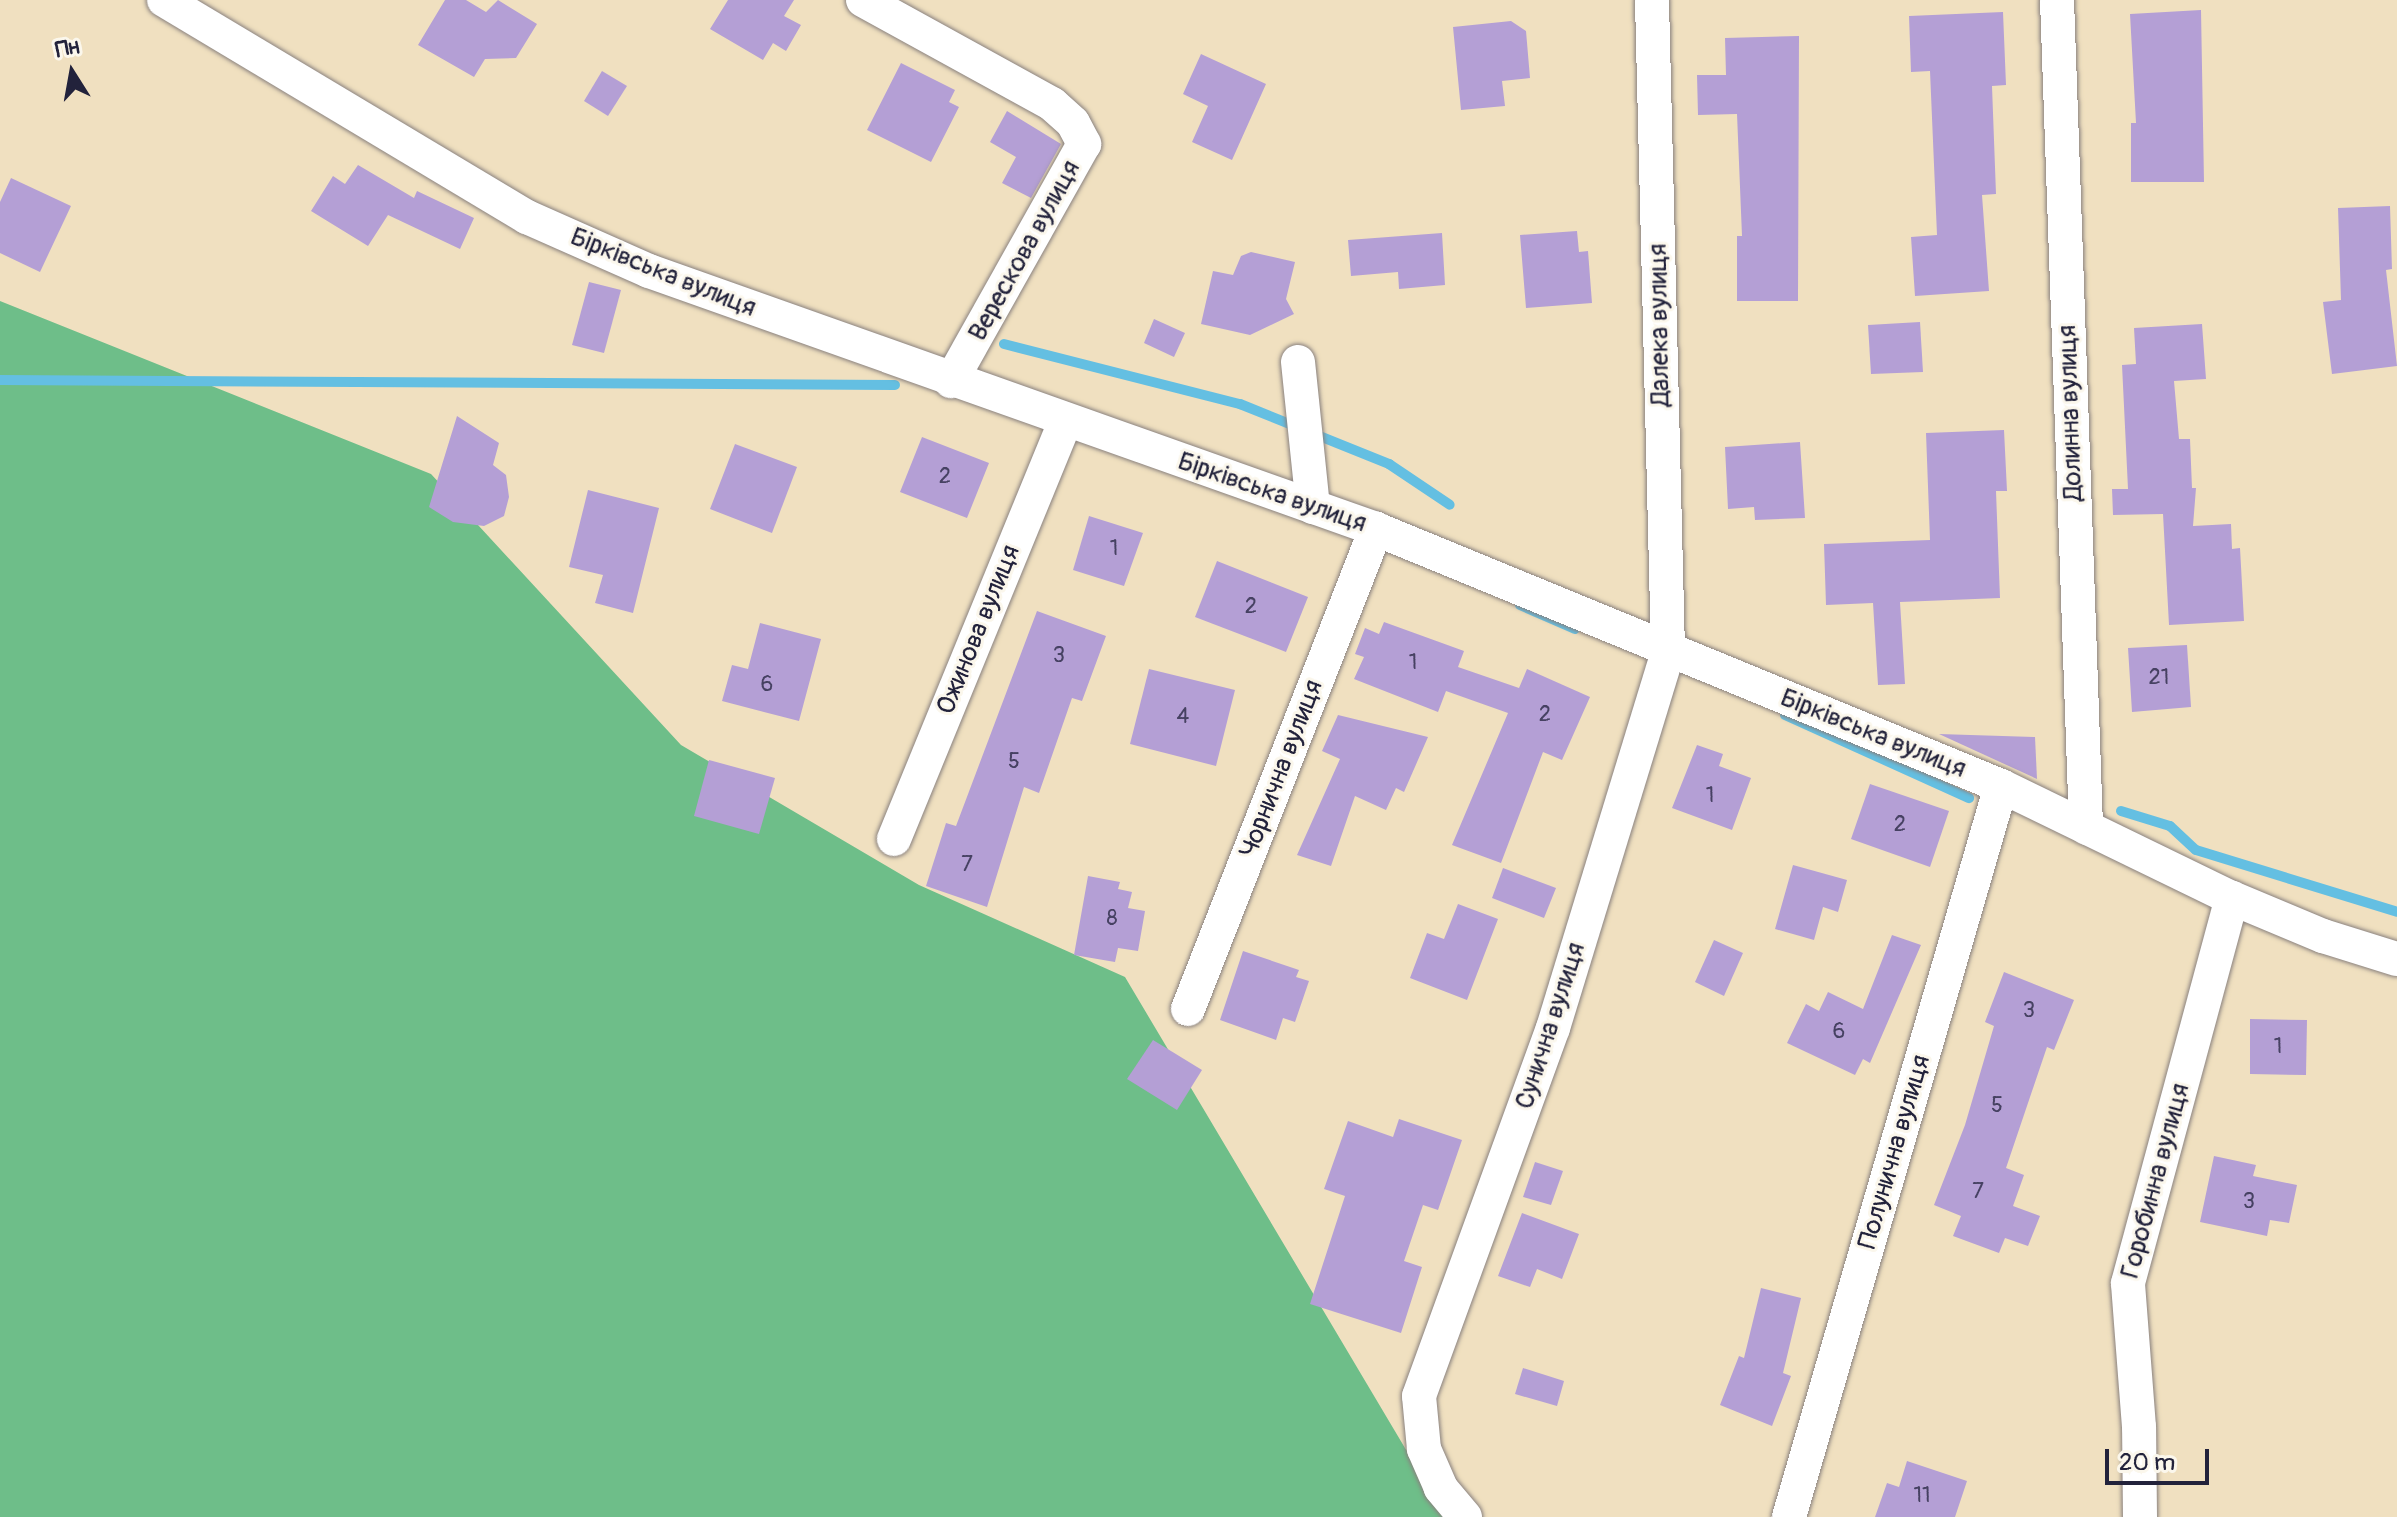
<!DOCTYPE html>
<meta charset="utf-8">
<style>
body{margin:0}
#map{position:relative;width:2397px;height:1517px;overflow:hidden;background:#f0e0c0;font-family:Pangolin,sans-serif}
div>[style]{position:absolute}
.forest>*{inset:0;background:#6ebe89}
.stream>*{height:10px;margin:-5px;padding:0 5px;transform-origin:5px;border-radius:5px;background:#64bfe2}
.building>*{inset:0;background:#b49fd5}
.roads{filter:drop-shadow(0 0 2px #89817e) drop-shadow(0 0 2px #89817e)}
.minor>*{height:34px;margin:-17px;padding:0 17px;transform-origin:17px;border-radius:17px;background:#fff}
span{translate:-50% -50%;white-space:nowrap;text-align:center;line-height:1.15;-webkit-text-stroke:6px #fbf7ec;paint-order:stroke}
.number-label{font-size:22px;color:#464162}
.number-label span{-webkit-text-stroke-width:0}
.street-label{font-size:26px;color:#22223b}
.north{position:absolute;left:32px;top:32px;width:80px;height:80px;-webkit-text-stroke:6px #fbf7ec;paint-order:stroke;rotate:349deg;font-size:22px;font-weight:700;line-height:32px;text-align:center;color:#22223b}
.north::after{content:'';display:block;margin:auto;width:28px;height:36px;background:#22223b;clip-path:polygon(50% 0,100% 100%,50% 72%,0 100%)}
.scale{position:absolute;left:2105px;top:1449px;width:104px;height:36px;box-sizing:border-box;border:4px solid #22223b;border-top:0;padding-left:10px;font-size:24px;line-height:28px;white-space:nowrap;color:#22223b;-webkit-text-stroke:6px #fbf7ec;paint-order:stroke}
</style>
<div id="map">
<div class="forest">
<div style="clip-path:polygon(0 301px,431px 474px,681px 745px,919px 885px,1125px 977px,1446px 1517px,0 1517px)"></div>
</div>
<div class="stream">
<div style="left:1004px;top:344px;width:244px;rotate:14.3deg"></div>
<div style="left:1240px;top:404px;width:161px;rotate:21.9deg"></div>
<div style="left:1389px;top:464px;width:73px;rotate:33.9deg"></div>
<div style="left:0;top:380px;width:895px;rotate:0.32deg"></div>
<div style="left:1520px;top:605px;width:60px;rotate:23.6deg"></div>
<div style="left:1785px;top:715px;width:202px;rotate:24.3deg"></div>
<div style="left:2121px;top:811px;width:51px;rotate:17deg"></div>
<div style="left:2170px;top:826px;width:35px;rotate:43deg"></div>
<div style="left:2196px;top:850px;width:210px;rotate:17.1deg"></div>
</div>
<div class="building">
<div style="clip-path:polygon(445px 0,466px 0,486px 12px,498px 0,537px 24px,516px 58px,485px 59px,474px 77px,418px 45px)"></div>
<div style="clip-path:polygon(728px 0,794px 0,784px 16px,801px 25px,786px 51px,773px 43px,763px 60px,710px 29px)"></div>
<div style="clip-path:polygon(2201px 10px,2204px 182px,2131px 182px,2131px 123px,2136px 123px,2130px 14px)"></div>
<div style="clip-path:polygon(2003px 12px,2006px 85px,1992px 86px,1996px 194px,1982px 195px,1989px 291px,1915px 296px,1911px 237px,1937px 235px,1930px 71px,1911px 72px,1909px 16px)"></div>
<div style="clip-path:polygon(1511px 21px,1526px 31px,1530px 78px,1502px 81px,1505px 106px,1461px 110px,1453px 27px)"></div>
<div style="clip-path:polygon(1799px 36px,1798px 301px,1737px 301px,1737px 236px,1742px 236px,1737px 114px,1698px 115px,1697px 75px,1726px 75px,1725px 38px)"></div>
<div style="clip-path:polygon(1201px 54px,1266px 84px,1232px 160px,1192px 142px,1208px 106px,1183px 94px)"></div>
<div style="clip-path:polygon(901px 63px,955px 90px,949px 102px,959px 107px,931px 162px,867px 130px)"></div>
<div style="clip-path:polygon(602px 71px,627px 86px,608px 116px,584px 101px)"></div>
<div style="clip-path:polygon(1007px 111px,1061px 144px,1031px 198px,1002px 183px,1016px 157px,990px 142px)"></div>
<div style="clip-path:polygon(358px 165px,414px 198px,417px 191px,474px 218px,460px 249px,388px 215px,368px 246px,311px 211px,333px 176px,345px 184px)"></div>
<div style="clip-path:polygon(11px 178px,71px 206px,40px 272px,0 253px,0 202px)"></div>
<div style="clip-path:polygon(2390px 206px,2392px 269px,2386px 270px,2397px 366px,2332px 374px,2323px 302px,2341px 300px,2338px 208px)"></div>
<div style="clip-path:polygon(1577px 231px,1579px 252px,1588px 251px,1592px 303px,1526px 308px,1520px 235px)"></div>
<div style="clip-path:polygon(1442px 233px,1445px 285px,1399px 289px,1398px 272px,1351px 276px,1348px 240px)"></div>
<div style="clip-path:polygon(1251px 252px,1295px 262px,1286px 299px,1294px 314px,1250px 335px,1201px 324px,1213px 271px,1233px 275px,1241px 256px)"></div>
<div style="clip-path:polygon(589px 282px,621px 290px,604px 353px,572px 345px)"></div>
<div style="clip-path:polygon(1154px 319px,1185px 333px,1174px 357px,1144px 343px)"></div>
<div style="clip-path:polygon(1920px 322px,1923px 372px,1871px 374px,1868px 325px)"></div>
<div style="clip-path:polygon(2202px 324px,2206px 379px,2174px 381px,2179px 439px,2190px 439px,2192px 488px,2196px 488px,2193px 526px,2231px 524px,2232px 549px,2240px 548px,2244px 621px,2169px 625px,2163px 514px,2113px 515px,2112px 489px,2128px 489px,2122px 365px,2136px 364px,2134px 328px)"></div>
<div style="clip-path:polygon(457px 416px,499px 443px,493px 465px,506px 475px,509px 497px,504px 516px,484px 526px,453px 522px,429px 507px)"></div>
<div style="clip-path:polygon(2004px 430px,2007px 491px,1996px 491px,2000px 598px,1900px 602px,1905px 684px,1878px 685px,1873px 603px,1826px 605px,1824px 544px,1930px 540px,1926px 433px)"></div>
<div style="clip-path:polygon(922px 437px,989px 463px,967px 518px,900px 492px)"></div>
<div style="clip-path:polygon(1800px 442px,1805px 518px,1755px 520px,1754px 507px,1728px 509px,1725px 447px)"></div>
<div style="clip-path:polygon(735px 444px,797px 467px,772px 533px,710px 509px)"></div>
<div style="clip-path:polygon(588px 490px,659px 508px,633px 613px,595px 603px,603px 575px,569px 567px)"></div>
<div style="clip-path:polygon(1089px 516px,1143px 533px,1124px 586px,1073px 570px)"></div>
<div style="clip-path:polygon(1217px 561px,1308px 597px,1286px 652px,1195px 617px)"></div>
<div style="clip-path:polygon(1037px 611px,1106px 636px,1082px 701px,1072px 698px,1039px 793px,1024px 787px,987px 907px,926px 886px,946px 823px,956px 826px)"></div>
<div style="clip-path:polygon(1384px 622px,1464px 651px,1458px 667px,1519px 688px,1527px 669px,1590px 697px,1562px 760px,1543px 752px,1501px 863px,1452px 845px,1508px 713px,1446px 691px,1438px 712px,1354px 679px,1364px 657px,1355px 654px,1365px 628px,1379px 634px)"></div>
<div style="clip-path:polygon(760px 623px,821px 639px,799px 721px,722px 701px,732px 665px,748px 669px)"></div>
<div style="clip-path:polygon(2187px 645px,2191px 707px,2132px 712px,2128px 648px)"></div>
<div style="clip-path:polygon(1149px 669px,1235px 690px,1216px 766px,1130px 744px)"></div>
<div style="clip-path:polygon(1338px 715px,1428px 737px,1404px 792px,1396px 788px,1386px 810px,1355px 796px,1331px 866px,1297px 855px,1340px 759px,1322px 751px)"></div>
<div style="clip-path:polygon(1939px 734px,2035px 737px,2037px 779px)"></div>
<div style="clip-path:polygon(1697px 745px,1723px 754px,1719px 766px,1751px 778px,1732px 830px,1672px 808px)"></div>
<div style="clip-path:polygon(709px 760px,775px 778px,759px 834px,694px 816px)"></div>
<div style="clip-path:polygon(1870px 784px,1949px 811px,1930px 867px,1851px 839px)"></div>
<div style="clip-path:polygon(1793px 865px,1847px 880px,1838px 912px,1823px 907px,1814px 940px,1775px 929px)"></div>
<div style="clip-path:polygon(1503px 868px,1556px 888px,1544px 918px,1492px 898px)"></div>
<div style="clip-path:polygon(1088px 876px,1120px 882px,1118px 889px,1132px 892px,1128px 908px,1145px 911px,1138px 951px,1118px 948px,1115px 962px,1074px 955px)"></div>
<div style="clip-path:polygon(1458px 904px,1498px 919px,1467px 1000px,1410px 978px,1427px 933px,1444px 939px)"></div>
<div style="clip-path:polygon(1892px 935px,1921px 945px,1870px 1063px,1863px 1059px,1855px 1075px,1787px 1043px,1806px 1004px,1819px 1011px,1828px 992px,1863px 1009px)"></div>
<div style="clip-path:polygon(1714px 940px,1743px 953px,1724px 996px,1695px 982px)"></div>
<div style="clip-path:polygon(1243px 951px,1299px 970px,1296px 977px,1309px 981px,1295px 1022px,1283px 1018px,1276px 1040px,1220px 1020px)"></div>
<div style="clip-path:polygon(2004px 972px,2074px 1000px,2054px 1050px,2047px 1047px,2006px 1168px,2024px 1175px,2013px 1206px,2040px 1216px,2028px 1246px,2005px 1238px,1999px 1253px,1953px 1236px,1961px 1216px,1934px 1205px,1965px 1125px,1994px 1026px,1985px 1022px)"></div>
<div style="clip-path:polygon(2250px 1019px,2307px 1020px,2306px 1075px,2250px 1074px)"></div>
<div style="clip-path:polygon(1153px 1040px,1202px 1070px,1177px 1110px,1127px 1079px)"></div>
<div style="clip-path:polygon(1399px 1119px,1462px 1140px,1438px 1210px,1423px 1205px,1404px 1261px,1422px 1267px,1401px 1333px,1310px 1304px,1345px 1196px,1324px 1189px,1348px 1121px,1393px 1137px)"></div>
<div style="clip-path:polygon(2214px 1156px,2256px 1165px,2253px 1176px,2297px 1185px,2289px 1223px,2270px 1220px,2267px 1236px,2200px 1222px)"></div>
<div style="clip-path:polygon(1535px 1162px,1563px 1171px,1551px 1205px,1523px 1197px)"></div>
<div style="clip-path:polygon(1522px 1213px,1579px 1234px,1562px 1279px,1537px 1269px,1530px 1287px,1498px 1276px)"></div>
<div style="clip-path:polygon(1761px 1288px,1801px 1298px,1783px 1373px,1791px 1376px,1772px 1426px,1720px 1405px,1739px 1356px,1744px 1358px)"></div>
<div style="clip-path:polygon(1523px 1368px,1564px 1381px,1557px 1406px,1515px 1394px)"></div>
<div style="clip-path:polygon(1907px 1461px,1967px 1481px,1955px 1517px,1875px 1517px,1887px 1483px,1899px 1487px)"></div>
</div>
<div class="roads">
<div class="minor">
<div style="left:164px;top:0;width:423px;rotate:30.9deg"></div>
<div style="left:527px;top:217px;width:133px;rotate:23.9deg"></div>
<div style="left:649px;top:271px;width:771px;rotate:19.54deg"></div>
<div style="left:1376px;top:529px;width:676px;rotate:22.35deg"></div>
<div style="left:2001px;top:786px;width:257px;rotate:25.9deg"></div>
<div style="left:2232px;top:898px;width:99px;rotate:22.7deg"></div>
<div style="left:2323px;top:936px;width:77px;rotate:17.3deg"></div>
<div style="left:863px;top:0;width:216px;rotate:28.8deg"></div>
<div style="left:1052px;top:104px;width:28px;rotate:42deg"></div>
<div style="left:1073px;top:123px;width:24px;rotate:62deg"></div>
<div style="left:1084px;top:144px;width:272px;rotate:119.3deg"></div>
<div style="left:2057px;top:0;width:828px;rotate:87.99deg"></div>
<div style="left:1298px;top:362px;width:146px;rotate:84.1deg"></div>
<div style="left:894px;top:839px;width:451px;rotate:-67.7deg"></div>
<div style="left:1188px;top:1009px;width:516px;rotate:-68.61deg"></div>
<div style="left:1465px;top:1517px;width:38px;rotate:-130deg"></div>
<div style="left:1441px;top:1488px;width:43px;rotate:-113.6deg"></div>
<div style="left:1424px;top:1449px;width:53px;rotate:-95.4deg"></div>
<div style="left:1419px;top:1396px;width:392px;rotate:-70deg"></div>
<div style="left:1553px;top:1028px;width:394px;rotate:-73deg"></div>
<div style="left:1668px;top:651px;width:651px;rotate:-91.41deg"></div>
<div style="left:1789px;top:1517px;width:761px;rotate:-73.83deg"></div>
<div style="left:2140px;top:1517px;width:90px;rotate:-90.6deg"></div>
<div style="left:2139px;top:1427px;width:144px;rotate:-94.4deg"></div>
<div style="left:2128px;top:1283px;width:399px;rotate:-74.9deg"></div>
</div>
</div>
<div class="number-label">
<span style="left:945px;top:477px">2</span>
<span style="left:1114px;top:549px">1</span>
<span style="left:1251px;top:607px">2</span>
<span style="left:1059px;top:656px">3</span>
<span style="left:1413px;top:663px">1</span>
<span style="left:2159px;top:678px">21</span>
<span style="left:767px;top:685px">6</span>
<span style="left:1545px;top:715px">2</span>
<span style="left:1183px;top:717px">4</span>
<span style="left:1014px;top:762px">5</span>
<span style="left:1710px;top:796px">1</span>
<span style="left:1900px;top:825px">2</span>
<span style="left:967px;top:865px">7</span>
<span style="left:1112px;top:919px">8</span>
<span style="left:2029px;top:1011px">3</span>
<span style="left:1839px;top:1032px">6</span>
<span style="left:2278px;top:1047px">1</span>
<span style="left:1997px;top:1106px">5</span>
<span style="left:1978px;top:1192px">7</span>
<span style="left:2249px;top:1202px">3</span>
<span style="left:1922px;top:1496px">11</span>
</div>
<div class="street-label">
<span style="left:1025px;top:251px;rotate:-61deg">Верескова вулиця</span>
<span style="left:663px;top:273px;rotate:22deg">Бірківська вулиця</span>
<span style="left:1660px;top:325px;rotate:-91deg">Далека вулиця</span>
<span style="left:2071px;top:413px;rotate:-92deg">Долинна вулиця</span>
<span style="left:1272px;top:493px;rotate:19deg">Бірківська вулиця</span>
<span style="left:979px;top:630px;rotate:-68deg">Ожинова вулиця</span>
<span style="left:1873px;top:734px;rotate:22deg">Бірківська вулиця</span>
<span style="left:1282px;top:769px;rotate:-69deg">Чорнична вулиця</span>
<span style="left:1551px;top:1026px;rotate:-72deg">Сунична вулиця</span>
<span style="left:1895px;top:1152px;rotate:-74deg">Полунична вулиця</span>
<span style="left:2156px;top:1181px;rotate:-75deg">Горобинна вулиця</span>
</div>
<div class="north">Пн</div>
<div class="scale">20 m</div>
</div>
